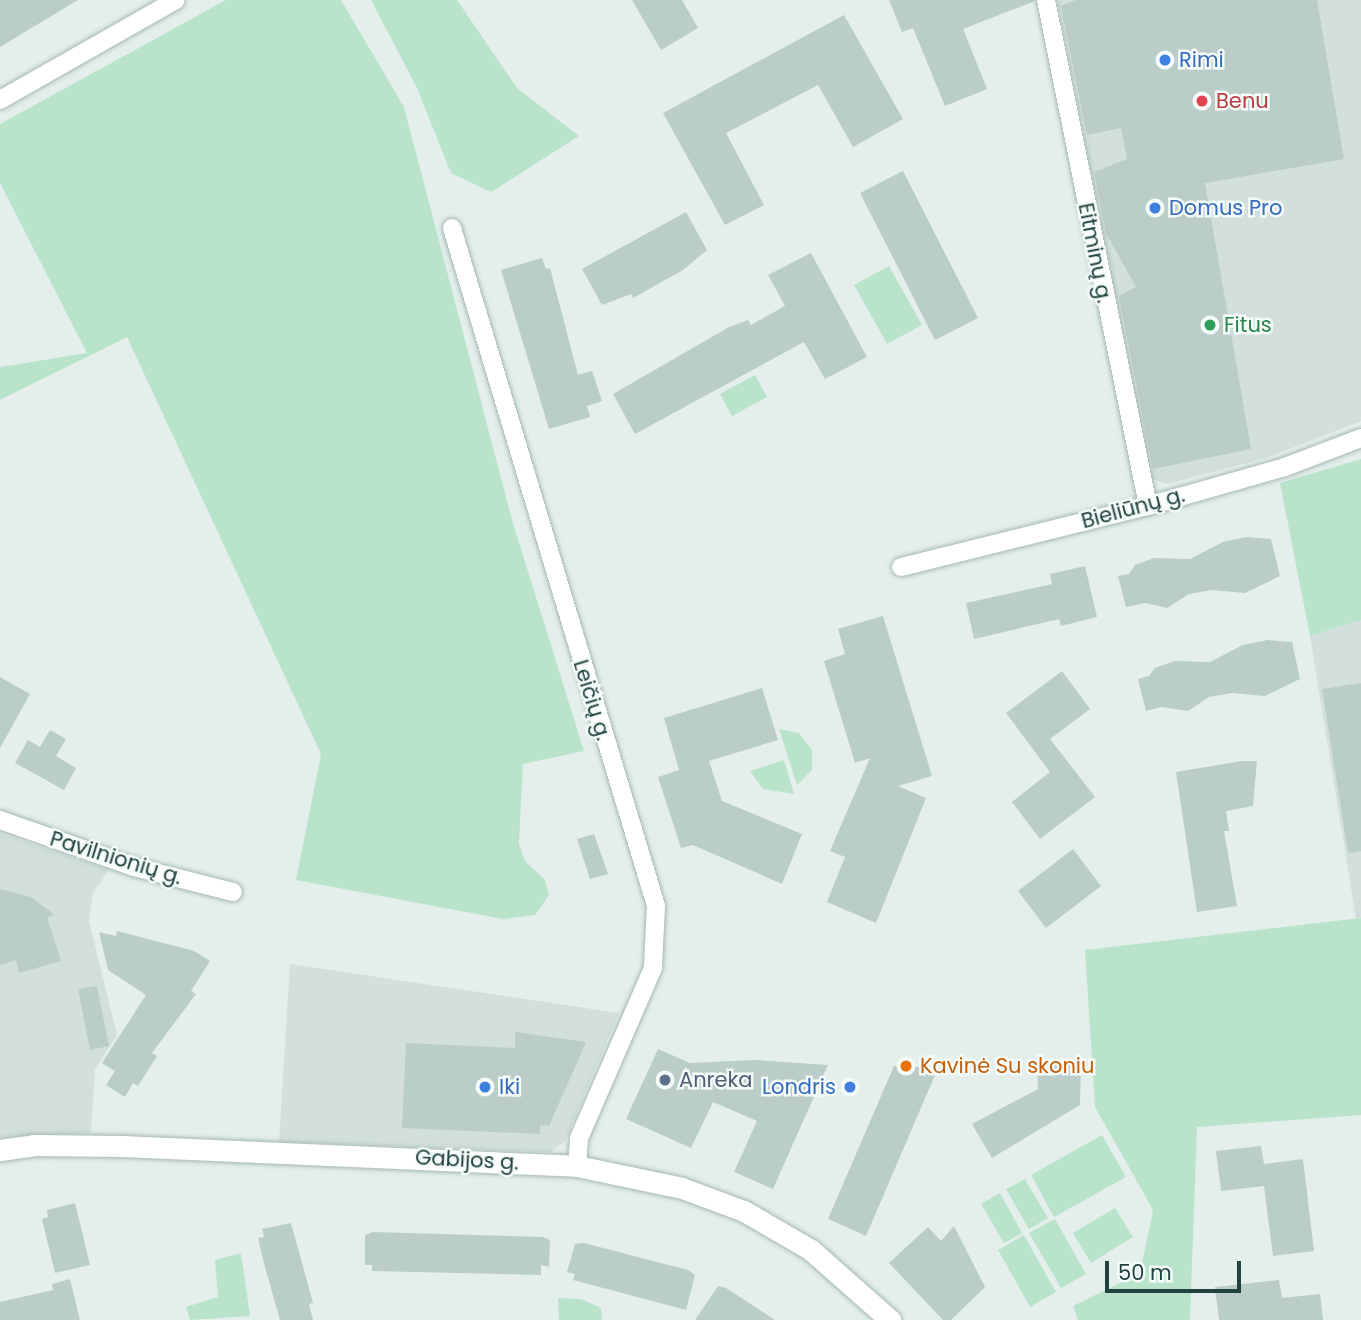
<!DOCTYPE html>
<meta charset="utf-8">
<style>
body{margin:0}
#map{position:relative;width:1361px;height:1320px;overflow:hidden;background:#e4efec;font-family:Poppins,sans-serif}
div>[style]{position:absolute}
.built>*{inset:0;background:#d2dfdc}
.green>*{inset:0;background:#bae3cc}
.building>*{inset:0;background:#bbcdc9}
.roads{filter:drop-shadow(0 0 2px #a5b8b5) drop-shadow(0 0 2px #a5b8b5)}
.minor>*{height:18px;margin:-9px;padding:0 9px;transform-origin:9px;border-radius:9px;background:#fff}
.tertiary>*{height:21px;margin:-10.5px;padding:0 10.5px;transform-origin:10.5px;border-radius:10.5px;background:#fff}
.dots>*{width:19px;height:19px;translate:-50% -50%;box-sizing:border-box;border:4px solid #f5fbf9;border-radius:50%}
span{translate:-50% -50%;white-space:nowrap;text-align:center;line-height:1.15;-webkit-text-stroke:5px #f5fbf9;paint-order:stroke}
.shop-label{font-size:21px;color:#366cbe}
.left{translate:0 -50%;text-align:left}
.right{translate:-100% -50%;text-align:right}
.health-label{font-size:21px;color:#be3a42}
.street-label{font-size:21px;color:#204340}
.leisure-label{font-size:21px;color:#27864d}
.food-label{font-size:21px;color:#c56008}
.service-label{font-size:21px;color:#4e5e75}
.scale{position:absolute;left:1105px;top:1261px;width:136px;height:32px;box-sizing:border-box;border:4px solid #204340;border-top:0;padding-left:9px;font-size:21px;line-height:24px;white-space:nowrap;color:#204340;-webkit-text-stroke:5px #f5fbf9;paint-order:stroke}
</style>
<div id="map">
<div class="built">
<div style="clip-path:polygon(1057px 0,1361px 0,1361px 421px,1266px 458px,1167px 484px,1152px 479px)"></div>
<div style="clip-path:polygon(1361px 620px,1361px 918px,1356px 919px,1310px 636px)"></div>
<div style="clip-path:polygon(0 833px,109px 870px,93px 893px,89px 921px,117px 1035px,95px 1069px,91px 1133px,0 1137px)"></div>
<div style="clip-path:polygon(290px 964px,619px 1013px,565px 1141px,551px 1152px,279px 1142px)"></div>
</div>
<div class="green">
<div style="clip-path:polygon(226px 0,341px 0,404px 107px,512px 520px,584px 751px,523px 764px,519px 844px,525px 861px,545px 880px,549px 895px,535px 915px,503px 919px,296px 880px,321px 754px,127px 337px,0 400px,0 367px,87px 353px,0 183px,0 124px)"></div>
<div style="clip-path:polygon(371px 0,457px 0,517px 88px,579px 136px,491px 192px,451px 173px,417px 88px)"></div>
<div style="clip-path:polygon(889px 266px,922px 325px,887px 344px,854px 285px)"></div>
<div style="clip-path:polygon(755px 375px,767px 397px,732px 416px,720px 394px)"></div>
<div style="clip-path:polygon(1361px 459px,1361px 620px,1310px 636px,1280px 483px)"></div>
<div style="clip-path:polygon(779px 729px,799px 733px,812px 750px,812px 770px,797px 785px)"></div>
<div style="clip-path:polygon(784px 760px,794px 794px,763px 789px,750px 771px)"></div>
<div style="clip-path:polygon(1361px 918px,1361px 1115px,1197px 1127px,1190px 1320px,1078px 1320px,1073px 1306px,1140px 1273px,1153px 1210px,1095px 1107px,1085px 950px)"></div>
<div style="clip-path:polygon(1102px 1135px,1126px 1177px,1054px 1217px,1031px 1175px)"></div>
<div style="clip-path:polygon(1025px 1179px,1048px 1218px,1029px 1229px,1006px 1189px)"></div>
<div style="clip-path:polygon(1000px 1193px,1022px 1233px,1004px 1243px,981px 1204px)"></div>
<div style="clip-path:polygon(1115px 1208px,1133px 1237px,1091px 1263px,1073px 1233px)"></div>
<div style="clip-path:polygon(1055px 1219px,1086px 1274px,1061px 1288px,1029px 1233px)"></div>
<div style="clip-path:polygon(1024px 1235px,1056px 1292px,1030px 1307px,998px 1250px)"></div>
<div style="clip-path:polygon(241px 1253px,250px 1316px,190px 1320px,186px 1307px,218px 1297px,215px 1260px)"></div>
<div style="clip-path:polygon(558px 1298px,581px 1299px,601px 1308px,602px 1320px,559px 1320px)"></div>
</div>
<div class="building">
<div style="clip-path:polygon(0 0,78px 0,0 47px)"></div>
<div style="clip-path:polygon(632px 0,682px 0,698px 28px,661px 50px)"></div>
<div style="clip-path:polygon(889px 0,1035px 0,1035px 1px,963px 29px,987px 89px,945px 106px,913px 28px,902px 32px)"></div>
<div style="clip-path:polygon(1076px 0,1317px 0,1344px 159px,1205px 183px,1251px 449px,1153px 469px,1119px 296px,1136px 287px,1106px 233px,1094px 172px,1127px 159px,1121px 128px,1087px 135px,1061px 6px)"></div>
<div style="clip-path:polygon(844px 15px,903px 119px,853px 147px,818px 85px,726px 133px,764px 205px,725px 225px,663px 113px)"></div>
<div style="clip-path:polygon(903px 171px,978px 318px,935px 340px,860px 193px)"></div>
<div style="clip-path:polygon(686px 212px,707px 250px,683px 270px,633px 298px,631px 294px,602px 305px,582px 269px)"></div>
<div style="clip-path:polygon(811px 253px,867px 357px,825px 379px,804px 342px,635px 434px,613px 394px,729px 327px,748px 320px,751px 325px,785px 306px,768px 275px)"></div>
<div style="clip-path:polygon(542px 258px,546px 269px,550px 268px,578px 375px,592px 371px,602px 401px,587px 406px,590px 417px,549px 429px,501px 270px)"></div>
<div style="clip-path:polygon(1247px 537px,1271px 539px,1280px 576px,1245px 593px,1212px 590px,1189px 594px,1167px 608px,1145px 603px,1126px 607px,1118px 576px,1129px 574px,1135px 565px,1154px 558px,1190px 559px,1223px 542px)"></div>
<div style="clip-path:polygon(1085px 566px,1097px 617px,1061px 626px,1059px 619px,974px 639px,966px 603px,1052px 584px,1050px 574px)"></div>
<div style="clip-path:polygon(883px 616px,932px 776px,898px 786px,926px 798px,876px 923px,827px 902px,845px 857px,830px 851px,870px 758px,855px 763px,824px 661px,845px 654px,838px 629px)"></div>
<div style="clip-path:polygon(1268px 640px,1292px 642px,1300px 679px,1265px 696px,1232px 693px,1209px 697px,1188px 711px,1162px 707px,1146px 711px,1138px 679px,1149px 676px,1155px 668px,1175px 661px,1210px 662px,1243px 645px)"></div>
<div style="clip-path:polygon(1062px 671px,1090px 709px,1050px 739px,1095px 797px,1040px 839px,1012px 802px,1050px 772px,1006px 713px)"></div>
<div style="clip-path:polygon(0 677px,30px 694px,0 748px)"></div>
<div style="clip-path:polygon(1361px 683px,1361px 851px,1348px 853px,1322px 689px)"></div>
<div style="clip-path:polygon(762px 688px,778px 740px,709px 761px,722px 801px,802px 834px,782px 884px,693px 845px,681px 848px,658px 777px,679px 770px,664px 718px)"></div>
<div style="clip-path:polygon(50px 730px,66px 739px,56px 756px,76px 768px,64px 790px,15px 763px,28px 740px,40px 747px)"></div>
<div style="clip-path:polygon(1242px 761px,1257px 761px,1253px 806px,1226px 811px,1229px 831px,1224px 831px,1237px 906px,1197px 912px,1176px 772px)"></div>
<div style="clip-path:polygon(594px 834px,608px 874px,590px 879px,577px 839px)"></div>
<div style="clip-path:polygon(1073px 849px,1101px 886px,1046px 928px,1018px 891px)"></div>
<div style="clip-path:polygon(0 889px,31px 897px,55px 915px,47px 917px,61px 961px,19px 973px,16px 960px,0 965px)"></div>
<div style="clip-path:polygon(117px 931px,194px 951px,210px 961px,191px 991px,196px 994px,152px 1053px,157px 1056px,138px 1086px,133px 1083px,125px 1097px,106px 1085px,115px 1071px,102px 1063px,146px 995px,108px 970px,99px 932px,116px 936px)"></div>
<div style="clip-path:polygon(97px 986px,109px 1046px,90px 1050px,78px 989px)"></div>
<div style="clip-path:polygon(515px 1032px,586px 1042px,549px 1126px,540px 1125px,540px 1134px,402px 1128px,406px 1043px,515px 1048px)"></div>
<div style="clip-path:polygon(658px 1049px,690px 1063px,756px 1060px,828px 1065px,773px 1189px,734px 1172px,757px 1121px,713px 1102px,691px 1148px,626px 1119px)"></div>
<div style="clip-path:polygon(1037px 1064px,1081px 1064px,1080px 1105px,992px 1158px,972px 1124px,1038px 1089px)"></div>
<div style="clip-path:polygon(894px 1066px,938px 1068px,866px 1236px,828px 1219px)"></div>
<div style="clip-path:polygon(1261px 1146px,1264px 1164px,1303px 1159px,1314px 1251px,1273px 1256px,1264px 1186px,1221px 1191px,1216px 1151px)"></div>
<div style="clip-path:polygon(75px 1203px,90px 1265px,55px 1273px,42px 1219px,48px 1217px,47px 1210px)"></div>
<div style="clip-path:polygon(291px 1223px,313px 1303px,309px 1304px,313px 1320px,280px 1320px,265px 1267px,258px 1238px,264px 1237px,262px 1229px)"></div>
<div style="clip-path:polygon(954px 1226px,985px 1287px,951px 1320px,943px 1320px,889px 1263px,928px 1227px,941px 1241px)"></div>
<div style="clip-path:polygon(373px 1232px,543px 1237px,550px 1240px,549px 1267px,541px 1265px,541px 1275px,372px 1271px,372px 1265px,365px 1265px,365px 1235px)"></div>
<div style="clip-path:polygon(584px 1243px,688px 1270px,695px 1275px,686px 1310px,573px 1280px,575px 1274px,567px 1272px,575px 1244px)"></div>
<div style="clip-path:polygon(70px 1279px,80px 1320px,0 1320px,0 1302px,53px 1290px,52px 1284px)"></div>
<div style="clip-path:polygon(1279px 1280px,1282px 1298px,1320px 1294px,1323px 1320px,1219px 1320px,1215px 1287px)"></div>
<div style="clip-path:polygon(718px 1286px,726px 1288px,775px 1320px,695px 1320px)"></div>
</div>
<div class="roads">
<div class="minor">
<div style="left:1046px;top:0;width:516px;rotate:78.6deg"></div>
<div style="left:0;top:100px;width:202px;rotate:-29.6deg"></div>
<div style="left:452px;top:228px;width:708px;rotate:73.25deg"></div>
<div style="left:656px;top:906px;width:62px;rotate:92.8deg"></div>
<div style="left:653px;top:968px;width:185px;rotate:113.5deg"></div>
<div style="left:579px;top:1138px;width:28px;rotate:94deg"></div>
<div style="left:901px;top:567px;width:254px;rotate:-13.9deg"></div>
<div style="left:1148px;top:506px;width:142px;rotate:-15.9deg"></div>
<div style="left:1285px;top:467px;width:81px;rotate:-20.9deg"></div>
<div style="left:0;top:820px;width:142px;rotate:19.3deg"></div>
<div style="left:134px;top:867px;width:102px;rotate:14.2deg"></div>
</div>
<div class="tertiary">
<div style="left:0;top:1150px;width:34px;rotate:-8deg"></div>
<div style="left:34px;top:1145px;width:88px;rotate:0.7deg"></div>
<div style="left:122px;top:1146px;width:455px;rotate:2.5deg"></div>
<div style="left:577px;top:1166px;width:107px;rotate:11.8deg"></div>
<div style="left:682px;top:1188px;width:66px;rotate:20.4deg"></div>
<div style="left:744px;top:1211px;width:78px;rotate:30.2deg"></div>
<div style="left:811px;top:1250px;width:106px;rotate:41.5deg"></div>
</div>
</div>
<div class="dots">
<div style="left:1165px;top:60px;background:#3f7fe0"></div>
<div style="left:1202px;top:101px;background:#e0444e"></div>
<div style="left:1155px;top:208px;background:#3f7fe0"></div>
<div style="left:1210px;top:325px;background:#2e9e5b"></div>
<div style="left:906px;top:1066px;background:#e8710a"></div>
<div style="left:665px;top:1080px;background:#5c6f8a"></div>
<div style="left:485px;top:1087px;background:#3f7fe0"></div>
<div style="left:850px;top:1087px;background:#3f7fe0"></div>
</div>
<div class="shop-label">
<span class="left" style="left:1179px;top:60px">Rimi</span>
<span class="left" style="left:1169px;top:208px">Domus Pro</span>
<span class="left" style="left:499px;top:1087px">Iki</span>
<span class="right" style="left:836px;top:1087px">Londris</span>
</div>
<div class="health-label">
<span class="left" style="left:1216px;top:101px">Benu</span>
</div>
<div class="street-label">
<span style="left:1095px;top:253px;rotate:79deg">Eitminų g.</span>
<span style="left:1133px;top:508px;rotate:-15deg">Bieliūnų g.</span>
<span style="left:592px;top:700px;rotate:73deg">Leičių g.</span>
<span style="left:116px;top:858px;rotate:17deg">Pavilnionių g.</span>
<span style="left:467px;top:1160px;rotate:3deg">Gabijos g.</span>
</div>
<div class="leisure-label">
<span class="left" style="left:1224px;top:325px">Fitus</span>
</div>
<div class="food-label">
<span class="left" style="left:920px;top:1066px">Kavinė Su skoniu</span>
</div>
<div class="service-label">
<span class="left" style="left:679px;top:1080px">Anreka</span>
</div>
<div class="scale">50 m</div>
</div>
